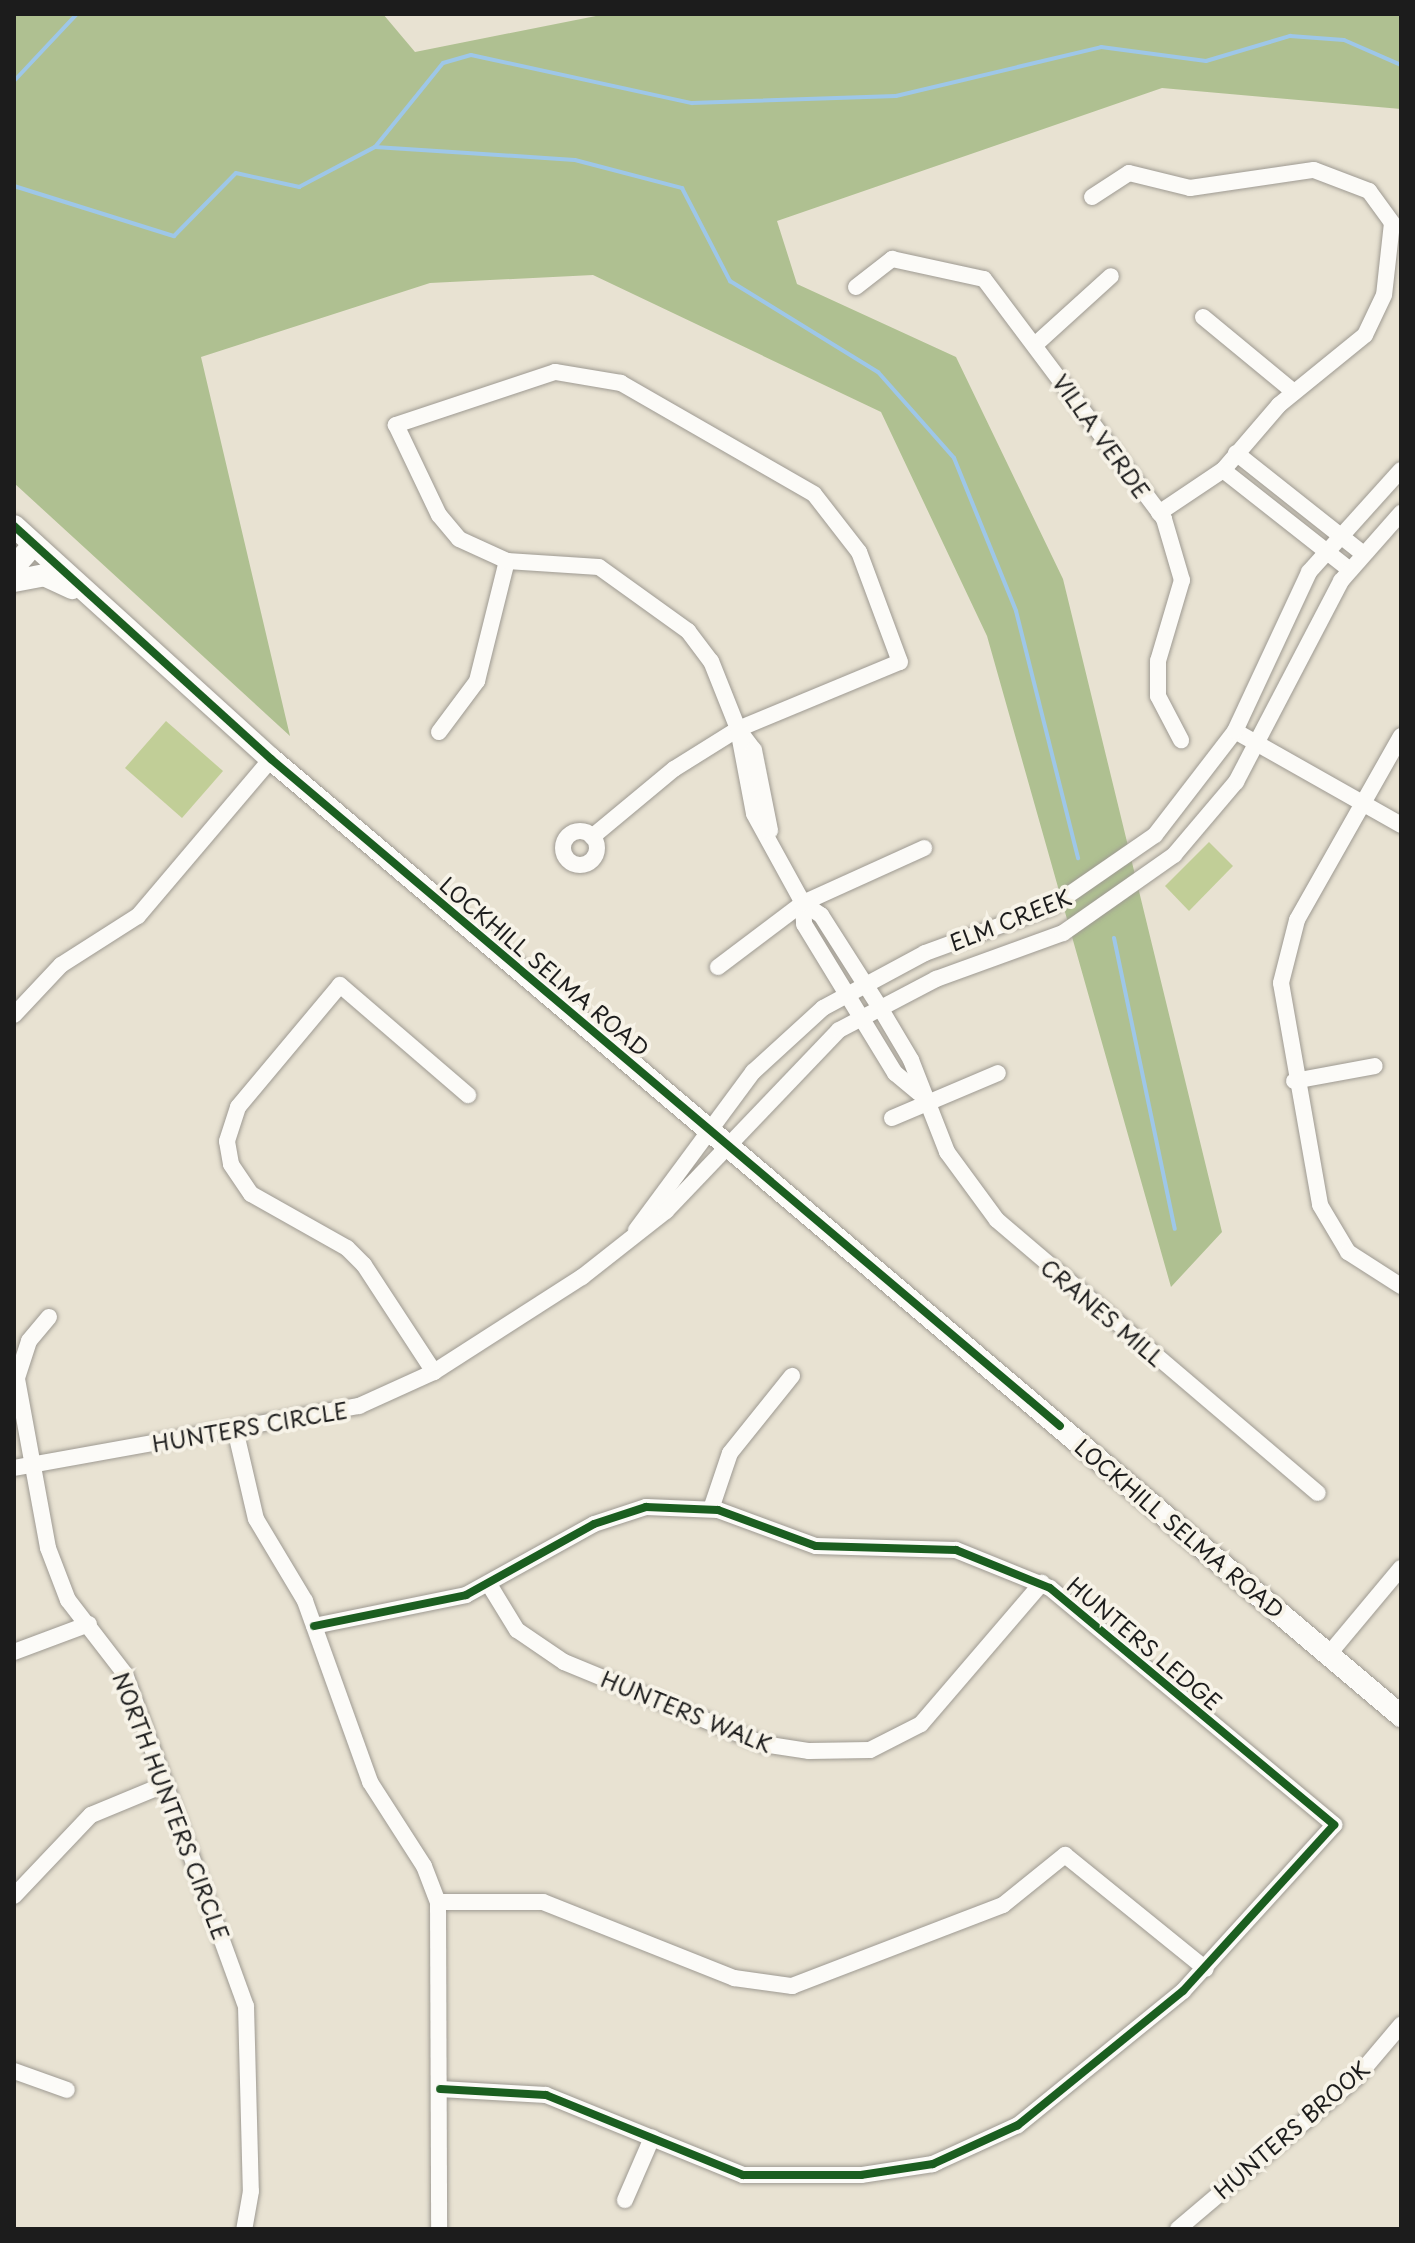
<!DOCTYPE html>
<style>
body{margin:0}
#map{position:relative;width:1415px;height:2243px;overflow:hidden;background:#e8e2d2;font-family:"Playpen Sans",sans-serif}
div>[style]{position:absolute}
.green>*{inset:0;background:#c1ce97}
.forest>*{inset:0;background:#afc091}
.stream>*{height:4px;margin:-2px;padding:0 2px;transform-origin:2px;border-radius:2px;background:#9ec7e8}
.roads{filter:drop-shadow(0 0 2px #9e9a92) drop-shadow(0 0 2px #9e9a92)}
.street>*{height:16px;margin:-8px;padding:0 8px;transform-origin:8px;border-radius:8px;background:#fcfbf8}
.street>.ring{margin:-8px;padding:0;box-sizing:content-box;background:none;border:16px solid #fcfbf8;border-radius:50%}
.secondary>*{height:22px;margin:-11px;padding:0 11px;transform-origin:11px;border-radius:11px;background:#fcfbf8}
.cycleway>*{height:8px;margin:-4px;padding:0 4px;transform-origin:4px;border-radius:4px;background:#1b5e20}
span{translate:-50% -50%;white-space:nowrap;text-align:center;line-height:1.15;-webkit-text-stroke:8px #f7f3e8;paint-order:stroke}
.street-label{font-size:22px;color:#1c1c1c}
.frame{position:absolute;inset:0;border:16px solid #1c1c1c;pointer-events:none}
</style>
<div id="map">
<div class="green">
<div style="clip-path:polygon(166px 721px,223px 771px,182px 818px,125px 768px)"></div>
<div style="clip-path:polygon(1209px 842px,1233px 866px,1189px 911px,1165px 886px)"></div>
</div>
<div class="forest">
<div style="clip-path:polygon(14px 14px,383px 14px,415px 52px,606px 14px,1401px 14px,1401px 109px,1162px 88px,777px 221px,797px 284px,956px 357px,1063px 579px,1222px 1232px,1171px 1287px,987px 636px,881px 412px,593px 275px,430px 283px,201px 357px,290px 736px,14px 483px)"></div>
</div>
<div class="stream">
<div style="left:14px;top:81px;width:92px;rotate:-46.8deg"></div>
<div style="left:375px;top:147px;width:200px;rotate:3.7deg"></div>
<div style="left:575px;top:160px;width:111px;rotate:14.7deg"></div>
<div style="left:682px;top:188px;width:105px;rotate:62.7deg"></div>
<div style="left:730px;top:281px;width:174px;rotate:31.6deg"></div>
<div style="left:878px;top:372px;width:115px;rotate:48.5deg"></div>
<div style="left:954px;top:458px;width:165px;rotate:67.9deg"></div>
<div style="left:1016px;top:611px;width:255px;rotate:75.9deg"></div>
<div style="left:14px;top:186px;width:168px;rotate:17.4deg"></div>
<div style="left:174px;top:236px;width:88px;rotate:-45.5deg"></div>
<div style="left:236px;top:173px;width:65px;rotate:12.5deg"></div>
<div style="left:299px;top:187px;width:86px;rotate:-27.8deg"></div>
<div style="left:375px;top:147px;width:108px;rotate:-51deg"></div>
<div style="left:443px;top:63px;width:29px;rotate:-16deg"></div>
<div style="left:471px;top:55px;width:226px;rotate:12.3deg"></div>
<div style="left:692px;top:103px;width:204px;rotate:-2deg"></div>
<div style="left:896px;top:96px;width:211px;rotate:-13.4deg"></div>
<div style="left:1101px;top:47px;width:106px;rotate:7.6deg"></div>
<div style="left:1206px;top:61px;width:88px;rotate:-16.6deg"></div>
<div style="left:1290px;top:36px;width:54px;rotate:4.2deg"></div>
<div style="left:1344px;top:40px;width:62px;rotate:23.7deg"></div>
<div style="left:1114px;top:938px;width:297px;rotate:78.2deg"></div>
</div>
<div class="roads">
<div class="street">
<div style="left:1092px;top:197px;width:44px;rotate:-33deg"></div>
<div style="left:1129px;top:173px;width:63px;rotate:13.8deg"></div>
<div style="left:1190px;top:188px;width:125px;rotate:-8.3deg"></div>
<div style="left:1314px;top:170px;width:59px;rotate:20.9deg"></div>
<div style="left:1369px;top:191px;width:39px;rotate:54deg"></div>
<div style="left:1392px;top:223px;width:72px;rotate:96.3deg"></div>
<div style="left:1384px;top:295px;width:44px;rotate:115.4deg"></div>
<div style="left:1365px;top:335px;width:111px;rotate:140.9deg"></div>
<div style="left:1279px;top:405px;width:86px;rotate:130.7deg"></div>
<div style="left:1223px;top:470px;width:77px;rotate:146.1deg"></div>
<div style="left:856px;top:287px;width:46px;rotate:-37.9deg"></div>
<div style="left:892px;top:259px;width:94px;rotate:12.3deg"></div>
<div style="left:984px;top:279px;width:300px;rotate:53.1deg"></div>
<div style="left:1164px;top:519px;width:64px;rotate:73.6deg"></div>
<div style="left:1182px;top:580px;width:84px;rotate:106.5deg"></div>
<div style="left:1158px;top:661px;width:35px;rotate:90deg"></div>
<div style="left:1158px;top:696px;width:50px;rotate:62.4deg"></div>
<div style="left:1203px;top:317px;width:118px;rotate:39.5deg"></div>
<div style="left:1036px;top:344px;width:101px;rotate:-42.2deg"></div>
<div style="left:1236px;top:453px;width:161px;rotate:38.4deg"></div>
<div style="left:1223px;top:470px;width:160px;rotate:38.2deg"></div>
<div style="left:738px;top:729px;width:86px;rotate:79.3deg"></div>
<div style="left:754px;top:814px;width:102px;rotate:61.2deg"></div>
<div style="left:803px;top:903px;width:21px;rotate:87deg"></div>
<div style="left:804px;top:924px;width:175px;rotate:58.6deg"></div>
<div style="left:895px;top:1073px;width:31px;rotate:40deg"></div>
<div style="left:1235px;top:731px;width:191px;rotate:29.5deg"></div>
<div style="left:439px;top:732px;width:64px;rotate:-53.3deg"></div>
<div style="left:477px;top:681px;width:124px;rotate:-76deg"></div>
<div style="left:1401px;top:736px;width:211px;rotate:119.5deg"></div>
<div style="left:1297px;top:920px;width:65px;rotate:104.3deg"></div>
<div style="left:1281px;top:983px;width:225px;rotate:80deg"></div>
<div style="left:1320px;top:1205px;width:55px;rotate:59.2deg"></div>
<div style="left:1348px;top:1252px;width:63px;rotate:32.7deg"></div>
<div class="ring" style="left:563px;top:831px;width:18px;height:18px"></div>
<div style="left:592px;top:837px;width:107px;rotate:-39.7deg"></div>
<div style="left:674px;top:769px;width:75px;rotate:-32deg"></div>
<div style="left:738px;top:729px;width:175px;rotate:-22.5deg"></div>
<div style="left:900px;top:662px;width:117px;rotate:-110.4deg"></div>
<div style="left:859px;top:552px;width:73px;rotate:-127.8deg"></div>
<div style="left:814px;top:494px;width:223px;rotate:-150.1deg"></div>
<div style="left:621px;top:383px;width:67px;rotate:-170.5deg"></div>
<div style="left:555px;top:372px;width:168px;rotate:161.6deg"></div>
<div style="left:396px;top:425px;width:100px;rotate:64.5deg"></div>
<div style="left:439px;top:515px;width:31px;rotate:50deg"></div>
<div style="left:459px;top:539px;width:53px;rotate:24.6deg"></div>
<div style="left:507px;top:561px;width:92px;rotate:3.7deg"></div>
<div style="left:599px;top:567px;width:110px;rotate:35.7deg"></div>
<div style="left:688px;top:631px;width:38px;rotate:53deg"></div>
<div style="left:711px;top:661px;width:73px;rotate:68.3deg"></div>
<div style="left:738px;top:729px;width:26px;rotate:53deg"></div>
<div style="left:754px;top:750px;width:82px;rotate:78.7deg"></div>
<div style="left:803px;top:903px;width:22px;rotate:34deg"></div>
<div style="left:821px;top:915px;width:108px;rotate:57.5deg"></div>
<div style="left:879px;top:1006px;width:63px;rotate:59.3deg"></div>
<div style="left:911px;top:1060px;width:99px;rotate:68.6deg"></div>
<div style="left:947px;top:1152px;width:84px;rotate:53.7deg"></div>
<div style="left:997px;top:1220px;width:421px;rotate:40.4deg"></div>
<div style="left:718px;top:967px;width:106px;rotate:-37deg"></div>
<div style="left:803px;top:903px;width:133px;rotate:-24.4deg"></div>
<div style="left:14px;top:1015px;width:69px;rotate:-46.8deg"></div>
<div style="left:61px;top:965px;width:91px;rotate:-32.5deg"></div>
<div style="left:138px;top:916px;width:206px;rotate:-49.7deg"></div>
<div style="left:1294px;top:1081px;width:82px;rotate:-10.5deg"></div>
<div style="left:892px;top:1118px;width:115px;rotate:-23deg"></div>
<div style="left:636px;top:1230px;width:197px;rotate:-53.5deg"></div>
<div style="left:753px;top:1072px;width:95px;rotate:-42.4deg"></div>
<div style="left:823px;top:1008px;width:116px;rotate:-28.3deg"></div>
<div style="left:925px;top:953px;width:134px;rotate:-20.1deg"></div>
<div style="left:1051px;top:907px;width:126px;rotate:-34.7deg"></div>
<div style="left:1155px;top:835px;width:131px;rotate:-52.4deg"></div>
<div style="left:1235px;top:731px;width:175px;rotate:-65deg"></div>
<div style="left:1309px;top:572px;width:137px;rotate:-48deg"></div>
<div style="left:49px;top:1317px;width:31px;rotate:130deg"></div>
<div style="left:29px;top:1341px;width:40px;rotate:108deg"></div>
<div style="left:17px;top:1379px;width:172px;rotate:79.6deg"></div>
<div style="left:48px;top:1548px;width:56px;rotate:69deg"></div>
<div style="left:68px;top:1600px;width:93px;rotate:52.4deg"></div>
<div style="left:125px;top:1674px;width:353px;rotate:70deg"></div>
<div style="left:246px;top:2006px;width:185px;rotate:88.5deg"></div>
<div style="left:251px;top:2191px;width:39px;rotate:100deg"></div>
<div style="left:434px;top:1372px;width:128px;rotate:-123.2deg"></div>
<div style="left:364px;top:1265px;width:24px;rotate:-135deg"></div>
<div style="left:347px;top:1248px;width:110px;rotate:-150.6deg"></div>
<div style="left:251px;top:1194px;width:36px;rotate:-124deg"></div>
<div style="left:231px;top:1164px;width:23px;rotate:-100deg"></div>
<div style="left:227px;top:1141px;width:36px;rotate:-72deg"></div>
<div style="left:238px;top:1107px;width:159px;rotate:-50.1deg"></div>
<div style="left:340px;top:985px;width:169px;rotate:40.7deg"></div>
<div style="left:235px;top:1429px;width:92px;rotate:76.9deg"></div>
<div style="left:256px;top:1519px;width:96px;rotate:59.1deg"></div>
<div style="left:305px;top:1601px;width:192px;rotate:70.2deg"></div>
<div style="left:370px;top:1782px;width:100px;rotate:57.3deg"></div>
<div style="left:424px;top:1866px;width:39px;rotate:69deg"></div>
<div style="left:438px;top:1902px;width:327px;rotate:89.8deg"></div>
<div style="left:14px;top:1468px;width:351px;rotate:-10.2deg"></div>
<div style="left:359px;top:1406px;width:82px;rotate:-24.4deg"></div>
<div style="left:434px;top:1372px;width:176px;rotate:-32.7deg"></div>
<div style="left:582px;top:1277px;width:107px;rotate:-38.2deg"></div>
<div style="left:666px;top:1211px;width:250px;rotate:-46.3deg"></div>
<div style="left:839px;top:1030px;width:110px;rotate:-27.7deg"></div>
<div style="left:936px;top:979px;width:135px;rotate:-19.9deg"></div>
<div style="left:1063px;top:933px;width:136px;rotate:-35.1deg"></div>
<div style="left:1174px;top:855px;width:96px;rotate:-49.7deg"></div>
<div style="left:1236px;top:782px;width:227px;rotate:-62.4deg"></div>
<div style="left:1341px;top:581px;width:91px;rotate:-48.6deg"></div>
<div style="left:711px;top:1509px;width:59px;rotate:-71.3deg"></div>
<div style="left:730px;top:1453px;width:99px;rotate:-51.2deg"></div>
<div style="left:490px;top:1586px;width:52px;rotate:58.5deg"></div>
<div style="left:517px;top:1630px;width:57px;rotate:34.2deg"></div>
<div style="left:564px;top:1662px;width:215px;rotate:22.4deg"></div>
<div style="left:763px;top:1744px;width:47px;rotate:8.7deg"></div>
<div style="left:809px;top:1751px;width:61px;rotate:-0.9deg"></div>
<div style="left:870px;top:1750px;width:57px;rotate:-27deg"></div>
<div style="left:921px;top:1724px;width:186px;rotate:-49.4deg"></div>
<div style="left:314px;top:1626px;width:155px;rotate:-11.5deg"></div>
<div style="left:466px;top:1595px;width:146px;rotate:-29deg"></div>
<div style="left:594px;top:1524px;width:55px;rotate:-18.1deg"></div>
<div style="left:646px;top:1507px;width:72px;rotate:2.4deg"></div>
<div style="left:718px;top:1510px;width:104px;rotate:20.2deg"></div>
<div style="left:816px;top:1546px;width:140px;rotate:1.6deg"></div>
<div style="left:956px;top:1550px;width:101px;rotate:22deg"></div>
<div style="left:1050px;top:1588px;width:370px;rotate:39.8deg"></div>
<div style="left:1334px;top:1825px;width:224px;rotate:132.3deg"></div>
<div style="left:1183px;top:1991px;width:213px;rotate:140.9deg"></div>
<div style="left:1018px;top:2125px;width:94px;rotate:155.4deg"></div>
<div style="left:933px;top:2164px;width:73px;rotate:171.3deg"></div>
<div style="left:861px;top:2175px;width:118px;rotate:180deg"></div>
<div style="left:743px;top:2175px;width:213px;rotate:-157.9deg"></div>
<div style="left:546px;top:2095px;width:106px;rotate:-176.8deg"></div>
<div style="left:14px;top:1652px;width:80px;rotate:-20.5deg"></div>
<div style="left:1329px;top:1654px;width:112px;rotate:-50.1deg"></div>
<div style="left:14px;top:1896px;width:112px;rotate:-46.5deg"></div>
<div style="left:91px;top:1815px;width:81px;rotate:-22.5deg"></div>
<div style="left:438px;top:1902px;width:105px"></div>
<div style="left:543px;top:1902px;width:206px;rotate:21.7deg"></div>
<div style="left:734px;top:1978px;width:59px;rotate:7.9deg"></div>
<div style="left:792px;top:1986px;width:226px;rotate:-21deg"></div>
<div style="left:1003px;top:1905px;width:80px;rotate:-38.9deg"></div>
<div style="left:1065px;top:1855px;width:181px;rotate:39deg"></div>
<div style="left:14px;top:2071px;width:56px;rotate:19.7deg"></div>
<div style="left:625px;top:2200px;width:68px;rotate:-66.5deg"></div>
<div style="left:1178px;top:2229px;width:233px;rotate:-40.3deg"></div>
<div style="left:1356px;top:2078px;width:70px;rotate:-49.7deg"></div>
</div>
<div class="secondary">
<div style="left:14px;top:526px;width:347px;rotate:42.2deg"></div>
<div style="left:271px;top:759px;width:1481px;rotate:40.26deg"></div>
<div style="left:14px;top:567px;width:30px;rotate:-49deg"></div>
<div style="left:14px;top:581px;width:31px;rotate:-11deg"></div>
<div style="left:44px;top:575px;width:31px;rotate:25deg"></div>
</div>
</div>
<div class="cycleway">
<div style="left:14px;top:526px;width:347px;rotate:42.2deg"></div>
<div style="left:271px;top:759px;width:1033px;rotate:40.21deg"></div>
<div style="left:314px;top:1626px;width:155px;rotate:-11.5deg"></div>
<div style="left:466px;top:1595px;width:146px;rotate:-29deg"></div>
<div style="left:594px;top:1524px;width:55px;rotate:-18.1deg"></div>
<div style="left:646px;top:1507px;width:72px;rotate:2.4deg"></div>
<div style="left:718px;top:1510px;width:104px;rotate:20.2deg"></div>
<div style="left:816px;top:1546px;width:140px;rotate:1.6deg"></div>
<div style="left:956px;top:1550px;width:101px;rotate:22deg"></div>
<div style="left:1050px;top:1588px;width:370px;rotate:39.8deg"></div>
<div style="left:1334px;top:1825px;width:224px;rotate:132.3deg"></div>
<div style="left:1183px;top:1991px;width:213px;rotate:140.9deg"></div>
<div style="left:1018px;top:2125px;width:94px;rotate:155.4deg"></div>
<div style="left:933px;top:2164px;width:73px;rotate:171.3deg"></div>
<div style="left:861px;top:2175px;width:118px;rotate:180deg"></div>
<div style="left:743px;top:2175px;width:213px;rotate:-157.9deg"></div>
<div style="left:546px;top:2095px;width:106px;rotate:-176.8deg"></div>
</div>
<div class="street-label">
<span style="left:1102px;top:436px;rotate:54deg">VILLA VERDE</span>
<span style="left:1010px;top:919px;rotate:-22deg">ELM CREEK</span>
<span style="left:545px;top:966px;rotate:40deg">LOCKHILL SELMA ROAD</span>
<span style="left:1103px;top:1312px;rotate:40deg">CRANES MILL</span>
<span style="left:250px;top:1426px;rotate:-10deg">HUNTERS CIRCLE</span>
<span style="left:1180px;top:1528px;rotate:40deg">LOCKHILL SELMA ROAD</span>
<span style="left:1145px;top:1643px;rotate:40deg">HUNTERS LEDGE</span>
<span style="left:687px;top:1711px;rotate:22deg">HUNTERS WALK</span>
<span style="left:172px;top:1806px;rotate:69deg">NORTH HUNTERS CIRCLE</span>
<span style="left:1291px;top:2129px;rotate:-41deg">HUNTERS BROOK</span>
</div>
<div class="frame"></div>
</div>
